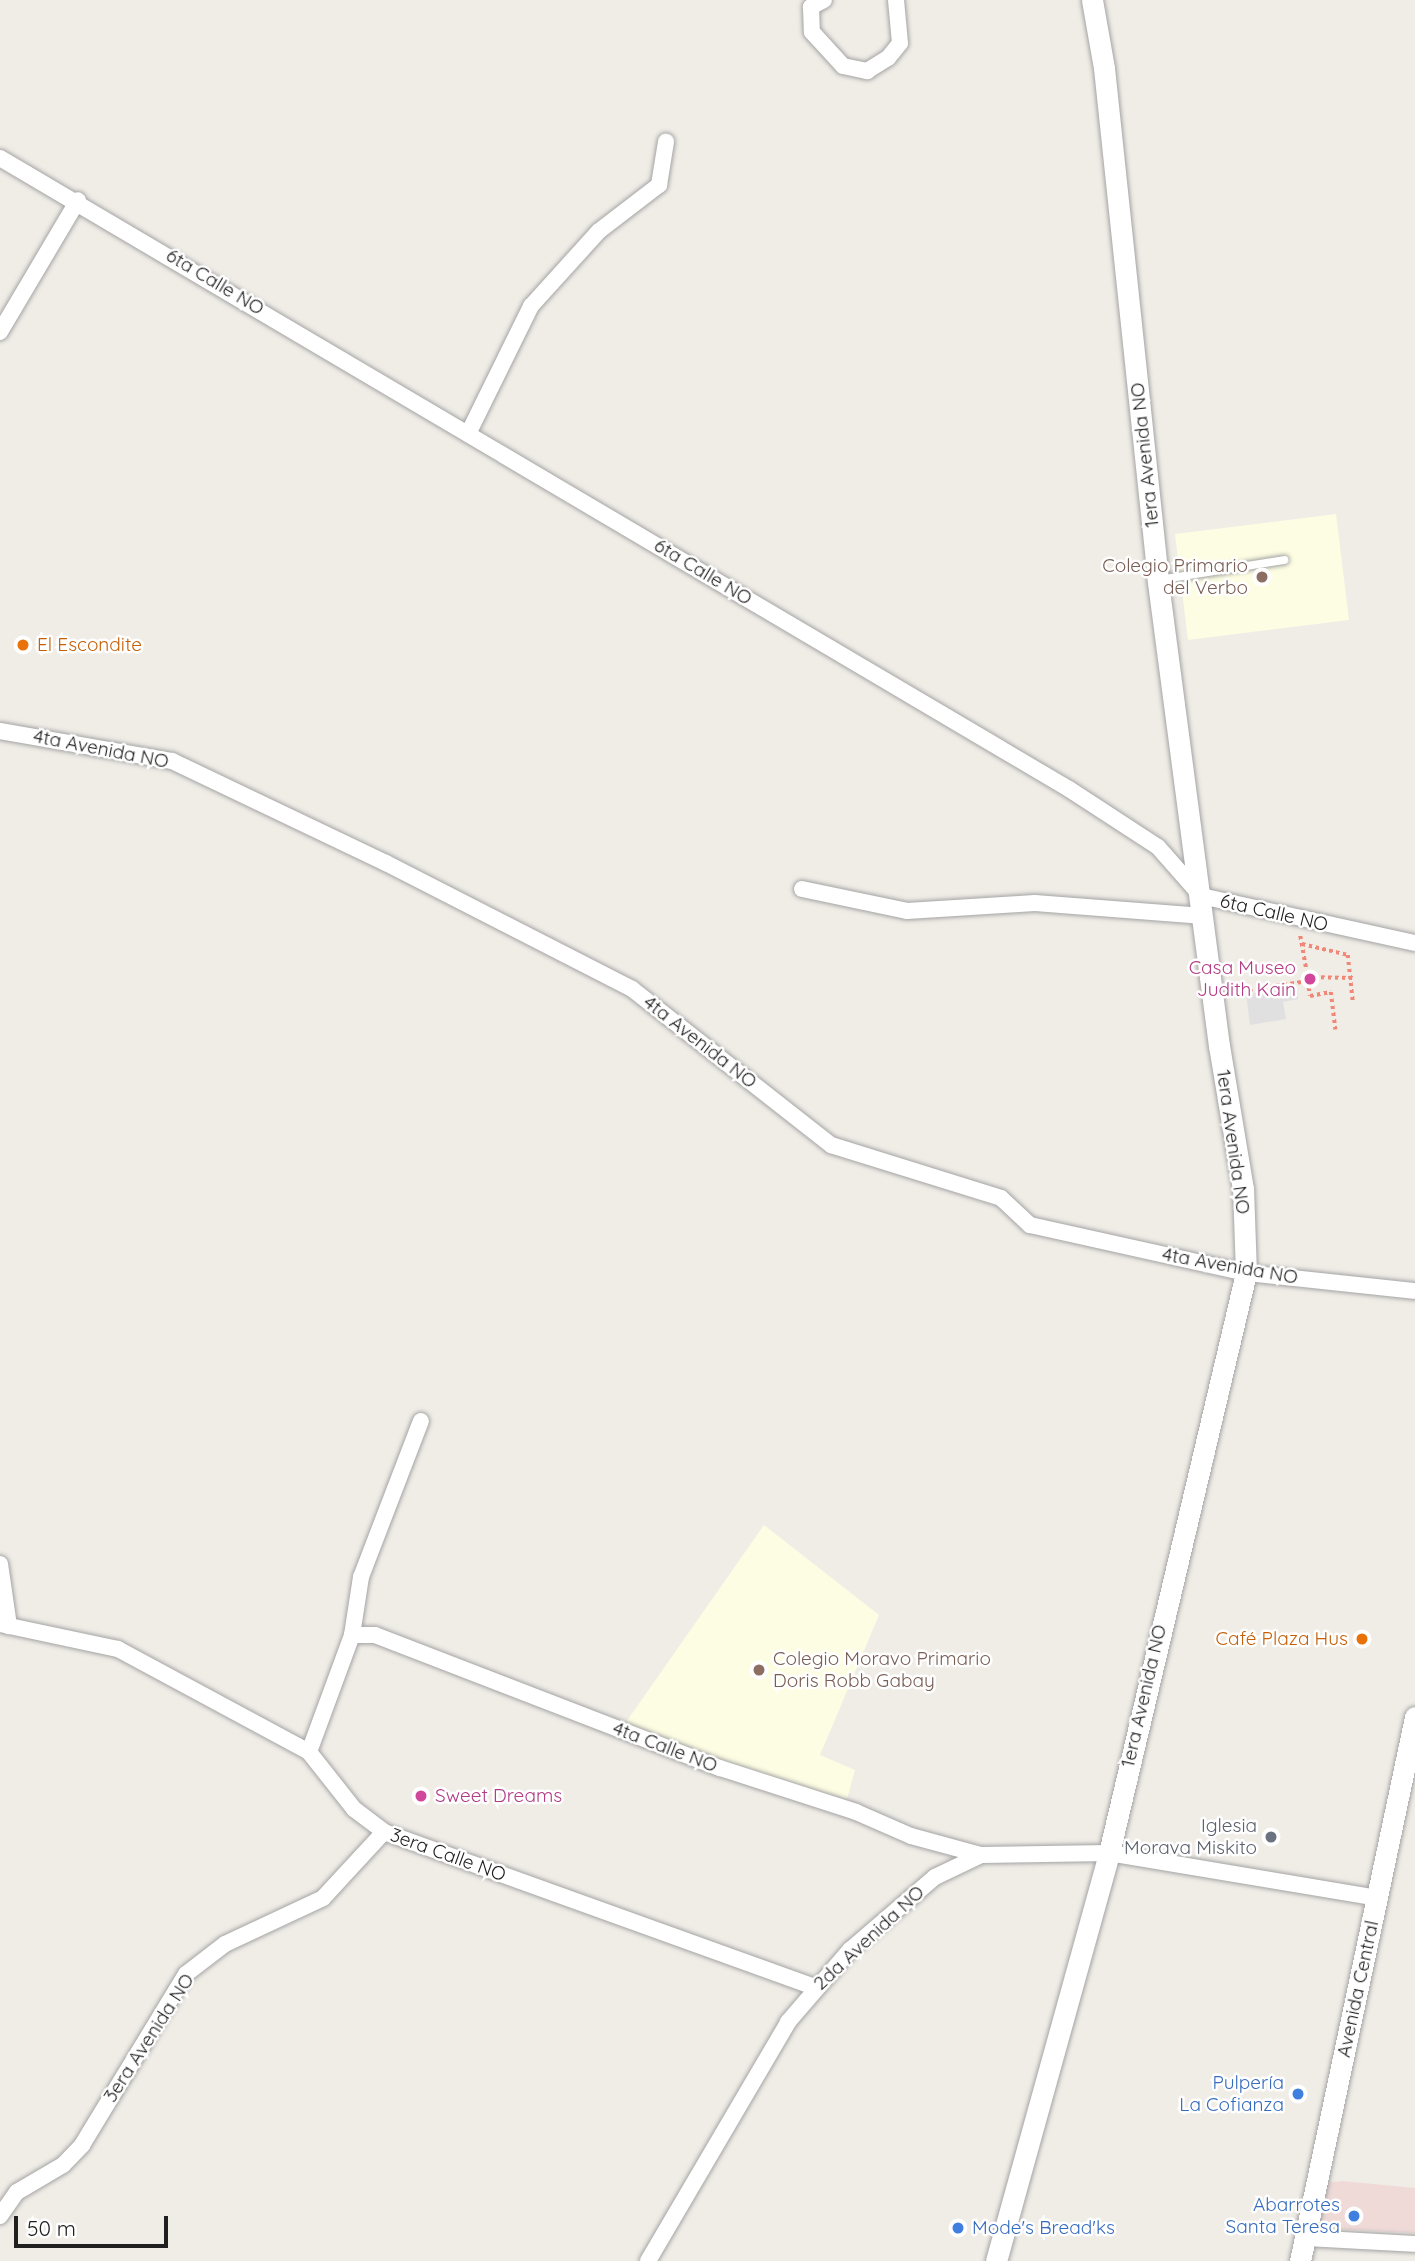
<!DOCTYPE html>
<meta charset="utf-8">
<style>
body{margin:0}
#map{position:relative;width:1415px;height:2261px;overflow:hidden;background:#f0ede7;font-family:Quicksand,sans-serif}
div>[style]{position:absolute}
.commercial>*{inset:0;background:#efdad8}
.education>*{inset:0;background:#fdfde3}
.parking>*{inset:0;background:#e0e0e0}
.path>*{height:3.5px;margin-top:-1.75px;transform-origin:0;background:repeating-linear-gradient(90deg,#f18778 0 3.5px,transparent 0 7px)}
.roads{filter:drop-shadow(0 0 2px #a4a4a4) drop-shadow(0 0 2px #a4a4a4)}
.service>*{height:8px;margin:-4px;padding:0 4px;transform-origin:4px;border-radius:4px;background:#fff}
.minor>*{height:16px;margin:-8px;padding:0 8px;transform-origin:8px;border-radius:8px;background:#fff}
.tertiary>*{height:21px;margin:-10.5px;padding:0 10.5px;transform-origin:10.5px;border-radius:10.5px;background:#fff}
.dots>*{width:19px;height:19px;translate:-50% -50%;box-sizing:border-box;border:4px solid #fff;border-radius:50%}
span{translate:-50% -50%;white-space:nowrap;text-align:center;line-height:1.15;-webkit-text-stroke:5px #fff;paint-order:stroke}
.street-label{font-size:19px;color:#202020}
.education-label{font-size:19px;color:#785e54}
.right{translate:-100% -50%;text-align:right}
.left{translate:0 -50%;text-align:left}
.food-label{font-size:19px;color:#c56008}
.hotel-label{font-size:19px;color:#b23c85}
.worship-label{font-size:19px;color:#5b616d}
.shop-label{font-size:19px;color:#366cbe}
.scale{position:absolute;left:14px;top:2216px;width:154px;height:32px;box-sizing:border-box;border:4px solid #202020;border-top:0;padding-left:9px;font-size:21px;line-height:24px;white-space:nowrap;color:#202020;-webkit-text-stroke:5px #fff;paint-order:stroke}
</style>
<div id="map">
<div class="commercial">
<div style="clip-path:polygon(1342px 2181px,1415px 2188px,1415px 2233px,1315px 2228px,1326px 2183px)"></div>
</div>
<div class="education">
<div style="clip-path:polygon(1336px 514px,1349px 620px,1188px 640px,1175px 534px)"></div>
<div style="clip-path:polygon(764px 1525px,879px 1615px,820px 1755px,855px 1770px,847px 1799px,723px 1764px,624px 1725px)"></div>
</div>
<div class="parking">
<div style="clip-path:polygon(1296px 987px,1298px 999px,1283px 1002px,1286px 1019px,1250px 1025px,1246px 994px)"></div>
</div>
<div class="path">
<div style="left:1209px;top:585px;width:12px;rotate:81deg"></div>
<div style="left:1302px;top:944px;width:47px;rotate:13.4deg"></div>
<div style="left:1348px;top:955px;width:47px;rotate:83.9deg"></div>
<div style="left:1307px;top:977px;width:46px;rotate:1.2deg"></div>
<div style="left:1308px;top:981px;width:15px;rotate:82deg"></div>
<div style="left:1310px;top:996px;width:21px;rotate:-11deg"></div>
<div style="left:1331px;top:992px;width:38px;rotate:83deg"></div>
<div style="left:1249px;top:990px;width:60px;rotate:-8.7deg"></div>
<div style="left:1308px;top:981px;width:46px;rotate:-100.1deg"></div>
</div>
<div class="roads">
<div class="service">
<div style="left:1158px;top:580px;width:128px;rotate:-9deg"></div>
</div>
<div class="minor">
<div style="left:824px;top:0;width:15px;rotate:152deg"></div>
<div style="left:811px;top:7px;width:25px;rotate:88deg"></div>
<div style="left:812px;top:32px;width:46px;rotate:47.6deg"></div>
<div style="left:843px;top:66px;width:25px;rotate:12deg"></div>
<div style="left:867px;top:71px;width:25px;rotate:-32deg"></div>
<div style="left:888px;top:58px;width:19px;rotate:-51deg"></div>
<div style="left:900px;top:43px;width:43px;rotate:-95.3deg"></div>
<div style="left:0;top:158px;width:1241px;rotate:30.55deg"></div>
<div style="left:1069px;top:789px;width:106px;rotate:33.1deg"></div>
<div style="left:1158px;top:847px;width:65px;rotate:48.7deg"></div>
<div style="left:1201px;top:896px;width:219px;rotate:12.4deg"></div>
<div style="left:0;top:332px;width:153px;rotate:-59.4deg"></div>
<div style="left:468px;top:434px;width:143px;rotate:-63.8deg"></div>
<div style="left:531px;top:306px;width:101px;rotate:-47.8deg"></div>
<div style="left:599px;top:231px;width:76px;rotate:-37.5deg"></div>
<div style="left:659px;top:185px;width:44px;rotate:-80.8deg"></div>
<div style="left:0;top:731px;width:175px;rotate:9.9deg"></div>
<div style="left:172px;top:761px;width:237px;rotate:25.5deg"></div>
<div style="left:386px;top:863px;width:276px;rotate:27.1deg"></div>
<div style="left:632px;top:989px;width:253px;rotate:38.1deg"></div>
<div style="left:831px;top:1145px;width:178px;rotate:17.3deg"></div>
<div style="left:1001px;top:1198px;width:40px;rotate:43deg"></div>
<div style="left:1030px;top:1225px;width:221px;rotate:12.5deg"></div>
<div style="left:1246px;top:1273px;width:170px;rotate:6.1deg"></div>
<div style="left:802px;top:889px;width:107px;rotate:11.8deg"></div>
<div style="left:907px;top:911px;width:128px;rotate:-3.6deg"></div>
<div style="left:1035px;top:903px;width:169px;rotate:4.4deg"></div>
<div style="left:0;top:1564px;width:63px;rotate:81.7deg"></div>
<div style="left:0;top:1624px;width:121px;rotate:12deg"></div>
<div style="left:118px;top:1649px;width:217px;rotate:28.3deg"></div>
<div style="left:309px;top:1752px;width:73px;rotate:51.7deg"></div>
<div style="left:354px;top:1809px;width:38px;rotate:37deg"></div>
<div style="left:384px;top:1832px;width:458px;rotate:19.8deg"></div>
<div style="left:352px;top:1635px;width:23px"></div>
<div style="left:375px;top:1635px;width:370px;rotate:21.1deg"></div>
<div style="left:720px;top:1768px;width:143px;rotate:17.9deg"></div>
<div style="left:856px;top:1812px;width:60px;rotate:23.6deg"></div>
<div style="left:911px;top:1836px;width:73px;rotate:15.2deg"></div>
<div style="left:309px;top:1752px;width:125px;rotate:-69.8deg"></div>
<div style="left:352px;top:1635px;width:59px;rotate:-81.2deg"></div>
<div style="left:361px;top:1577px;width:167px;rotate:-69deg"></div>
<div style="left:0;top:2216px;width:29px;rotate:-55deg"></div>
<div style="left:17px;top:2192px;width:53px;rotate:-30.4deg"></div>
<div style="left:63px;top:2165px;width:28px;rotate:-46deg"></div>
<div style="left:82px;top:2145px;width:200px;rotate:-58.7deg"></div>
<div style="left:186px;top:1974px;width:49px;rotate:-37.6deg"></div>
<div style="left:225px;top:1944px;width:108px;rotate:-25.1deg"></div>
<div style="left:323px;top:1898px;width:90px;rotate:-47.3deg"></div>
<div style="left:1305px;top:2238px;width:110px;rotate:3.1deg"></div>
<div style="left:648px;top:2261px;width:277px;rotate:-59.6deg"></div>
<div style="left:788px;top:2022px;width:95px;rotate:-49.3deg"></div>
<div style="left:850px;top:1950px;width:112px;rotate:-40.7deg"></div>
<div style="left:935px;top:1877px;width:51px;rotate:-25.6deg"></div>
<div style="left:981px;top:1855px;width:128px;rotate:-0.9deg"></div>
<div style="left:1109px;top:1853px;width:272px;rotate:9.5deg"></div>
</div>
<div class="tertiary">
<div style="left:996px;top:2261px;width:423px;rotate:-74.5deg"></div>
<div style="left:1109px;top:1853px;width:596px;rotate:-76.71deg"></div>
<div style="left:1246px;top:1273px;width:84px;rotate:-92deg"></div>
<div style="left:1243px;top:1189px;width:145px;rotate:-99.5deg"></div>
<div style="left:1219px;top:1046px;width:470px;rotate:-97.5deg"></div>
<div style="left:1158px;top:580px;width:515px;rotate:-96.02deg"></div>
<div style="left:1104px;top:68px;width:69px;rotate:-100deg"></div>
<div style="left:1300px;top:2261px;width:556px;rotate:-78.06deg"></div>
</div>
</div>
<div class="dots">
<div style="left:1262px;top:577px;background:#8d6e63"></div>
<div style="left:23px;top:645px;background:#e8710a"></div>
<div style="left:1310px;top:979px;background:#d1479c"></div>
<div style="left:1362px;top:1639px;background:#e8710a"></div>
<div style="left:759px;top:1670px;background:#8d6e63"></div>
<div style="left:421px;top:1796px;background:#d1479c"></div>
<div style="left:1271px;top:1837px;background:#6b7280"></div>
<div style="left:1298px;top:2094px;background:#3f7fe0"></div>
<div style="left:1354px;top:2216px;background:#3f7fe0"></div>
<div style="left:958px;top:2228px;background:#3f7fe0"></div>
</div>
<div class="street-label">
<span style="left:215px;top:282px;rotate:31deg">6ta Calle NO</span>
<span style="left:1145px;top:455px;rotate:-96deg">1era Avenida NO</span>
<span style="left:703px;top:572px;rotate:31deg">6ta Calle NO</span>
<span style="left:101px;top:749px;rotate:11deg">4ta Avenida NO</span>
<span style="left:1274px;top:913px;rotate:13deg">6ta Calle NO</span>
<span style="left:700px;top:1042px;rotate:38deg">4ta Avenida NO</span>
<span style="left:1233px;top:1142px;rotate:82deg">1era Avenida NO</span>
<span style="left:1230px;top:1266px;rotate:10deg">4ta Avenida NO</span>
<span style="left:1144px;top:1696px;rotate:-77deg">1era Avenida NO</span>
<span style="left:665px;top:1747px;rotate:21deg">4ta Calle NO</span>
<span style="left:448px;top:1855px;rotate:20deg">3era Calle NO</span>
<span style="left:869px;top:1938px;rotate:-43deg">2da Avenida NO</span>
<span style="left:1358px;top:1989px;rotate:-78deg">Avenida Central</span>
<span style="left:149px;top:2038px;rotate:-57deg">3era Avenida NO</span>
</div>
<div class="education-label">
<span class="right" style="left:1248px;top:577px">Colegio Primario<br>del Verbo</span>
<span class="left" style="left:773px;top:1670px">Colegio Moravo Primario<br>Doris Robb Gabay</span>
</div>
<div class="food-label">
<span class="left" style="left:37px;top:645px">El Escondite</span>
<span class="right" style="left:1348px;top:1639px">Café Plaza Hus</span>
</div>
<div class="hotel-label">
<span class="right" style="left:1296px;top:979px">Casa Museo<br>Judith Kain</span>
<span class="left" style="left:435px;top:1796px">Sweet Dreams</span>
</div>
<div class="worship-label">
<span class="right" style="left:1257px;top:1837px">Iglesia<br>Morava Miskito</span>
</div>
<div class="shop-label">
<span class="right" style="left:1284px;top:2094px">Pulpería<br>La Cofianza</span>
<span class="right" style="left:1340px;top:2216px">Abarrotes<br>Santa Teresa</span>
<span class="left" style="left:972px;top:2228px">Mode's Bread'ks</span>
</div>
<div class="scale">50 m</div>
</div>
